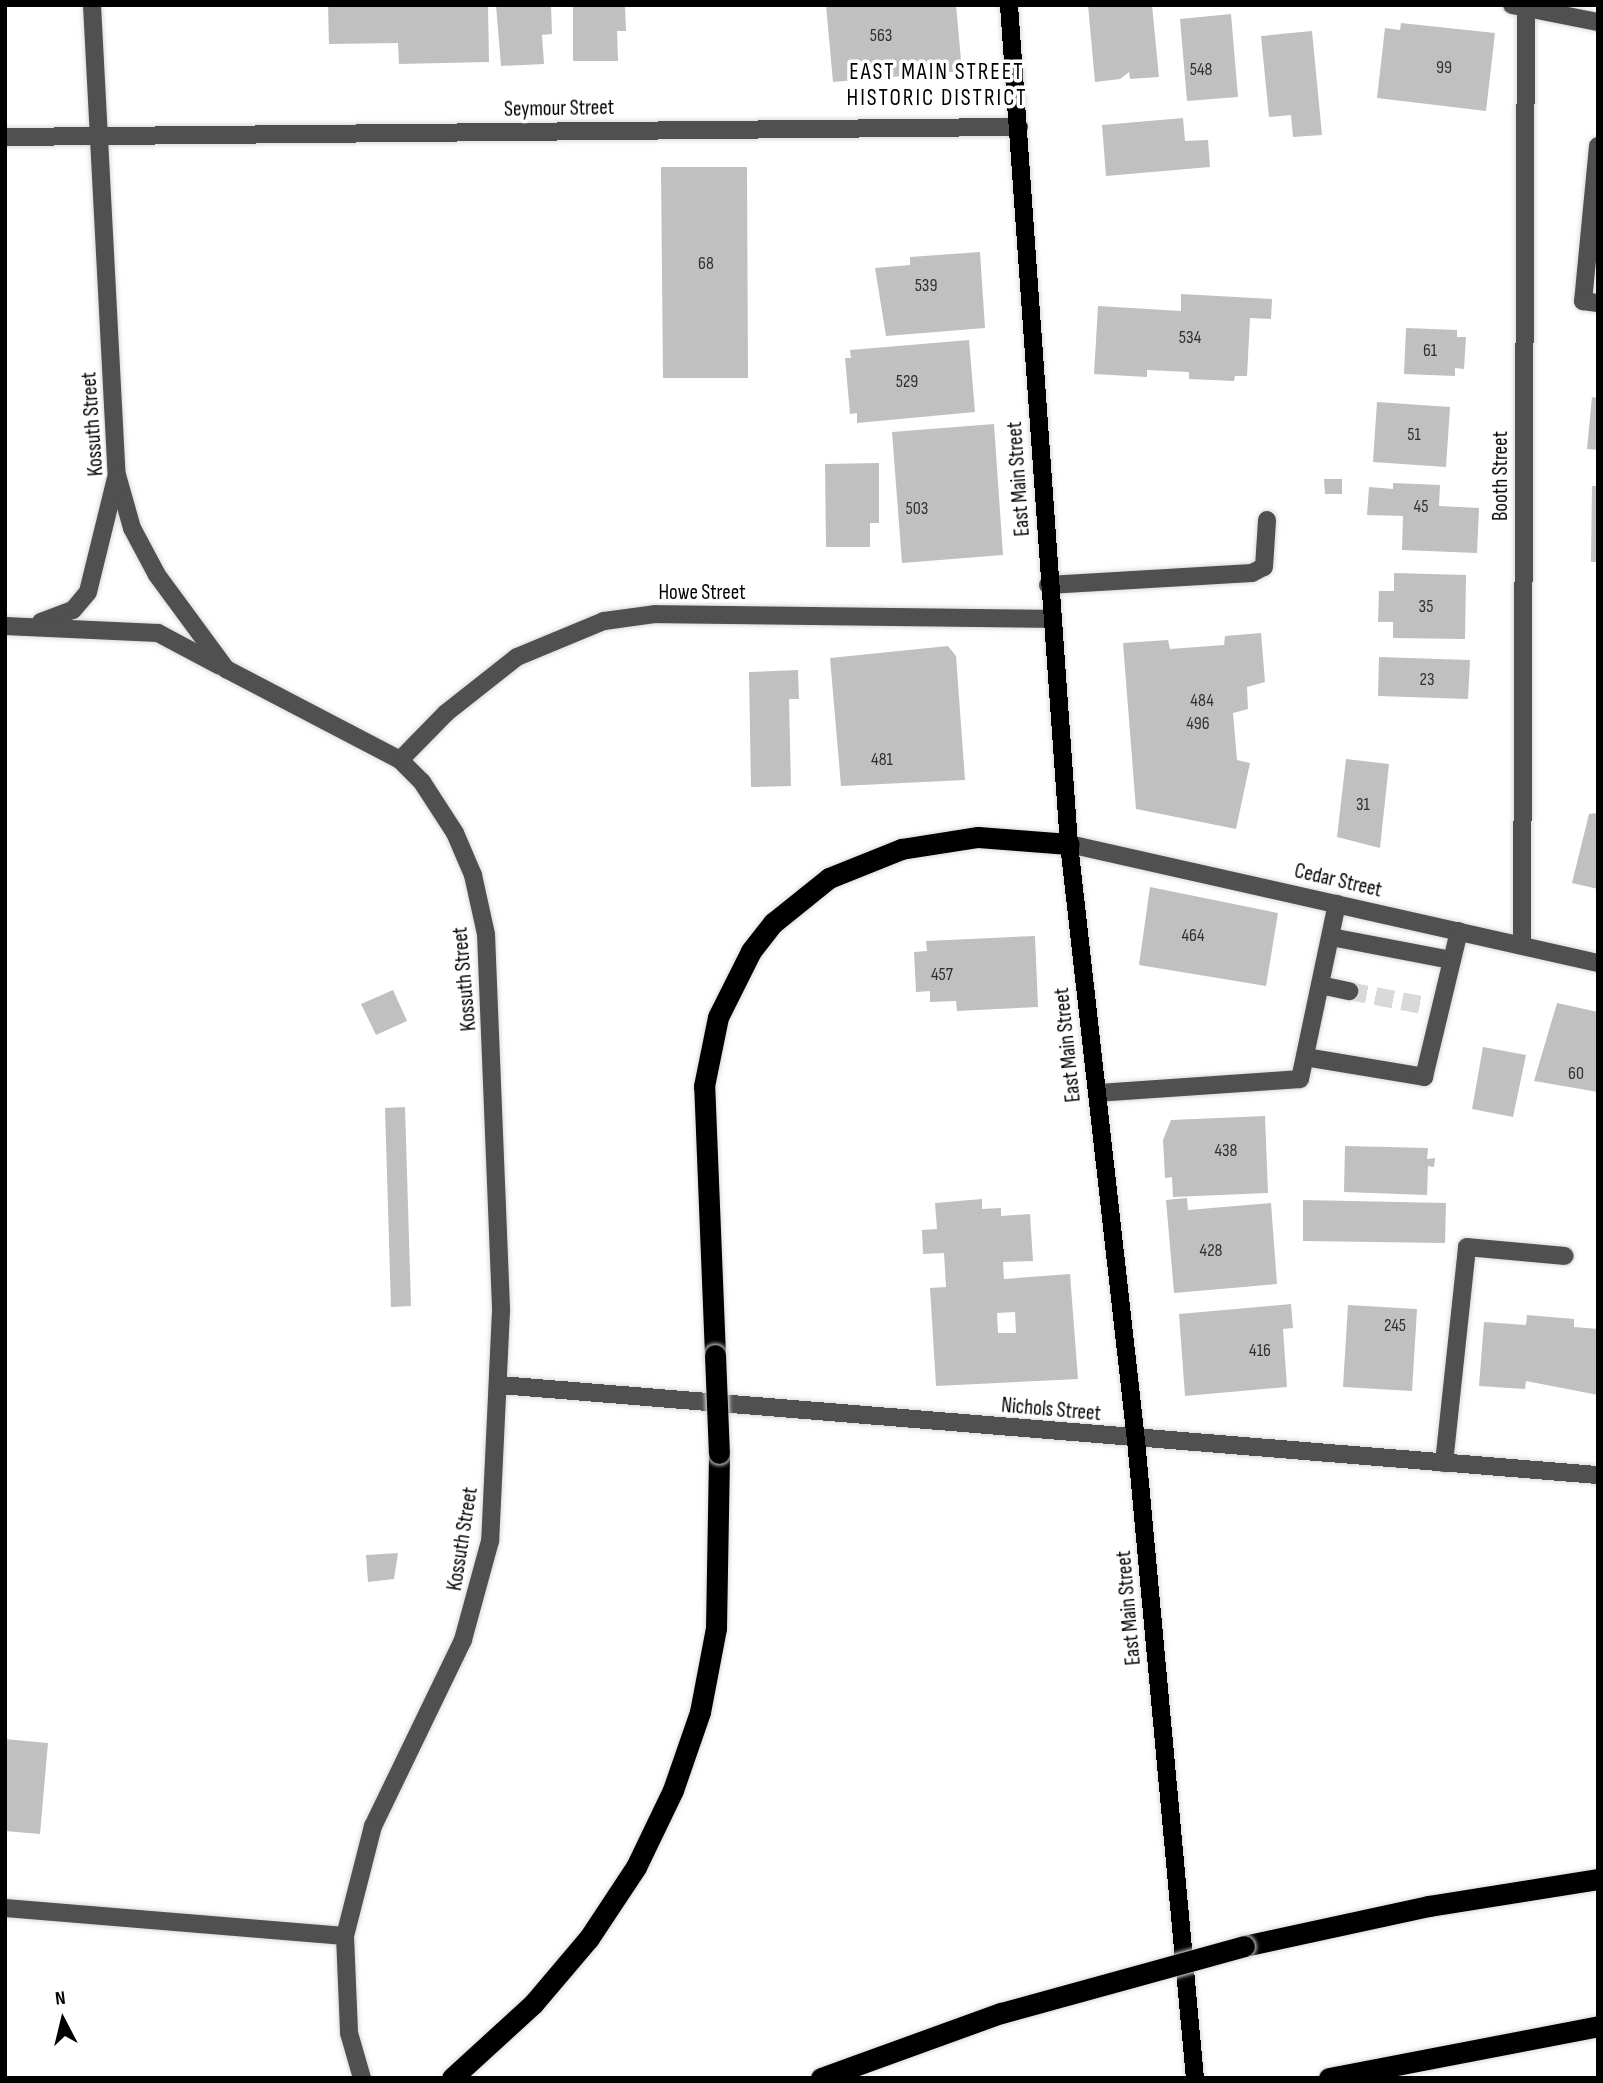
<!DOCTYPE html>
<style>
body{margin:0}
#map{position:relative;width:1603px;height:2083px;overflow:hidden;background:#fff;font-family:"Sofia Sans Condensed",sans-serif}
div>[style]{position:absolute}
.building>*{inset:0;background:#c0c0c0}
.minor-tunnel>*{height:18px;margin-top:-9px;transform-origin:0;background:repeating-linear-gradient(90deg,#d9d9d9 0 18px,transparent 0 27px)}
.roads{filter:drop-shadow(0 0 2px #dbdbdb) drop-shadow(0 0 2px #dbdbdb)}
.minor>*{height:18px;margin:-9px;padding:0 9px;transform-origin:9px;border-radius:9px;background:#505050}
.major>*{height:18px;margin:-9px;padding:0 9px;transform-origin:9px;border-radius:9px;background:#000}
.highway>*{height:21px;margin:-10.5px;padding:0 10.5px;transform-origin:10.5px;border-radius:10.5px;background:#000}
.bridges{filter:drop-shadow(0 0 2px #dbdbdb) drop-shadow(0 0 2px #dbdbdb)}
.highway-bridge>*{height:21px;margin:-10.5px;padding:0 10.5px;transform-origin:10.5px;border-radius:10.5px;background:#000}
span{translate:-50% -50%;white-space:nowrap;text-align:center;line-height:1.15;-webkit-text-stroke:7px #fff;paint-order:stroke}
.number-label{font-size:18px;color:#303030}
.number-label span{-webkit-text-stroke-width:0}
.street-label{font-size:21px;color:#000}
.neighbourhood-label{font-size:23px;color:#000;letter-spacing:2px}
.frame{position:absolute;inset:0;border:7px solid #000;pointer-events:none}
.north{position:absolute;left:28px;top:1985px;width:70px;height:70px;-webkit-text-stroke:5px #fff;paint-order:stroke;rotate:353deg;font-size:19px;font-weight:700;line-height:28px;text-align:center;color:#000}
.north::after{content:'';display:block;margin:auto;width:24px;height:32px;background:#000;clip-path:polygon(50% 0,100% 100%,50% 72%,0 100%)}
</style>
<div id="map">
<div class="building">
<div style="clip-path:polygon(328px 5px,488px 5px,489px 62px,399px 64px,398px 43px,329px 44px)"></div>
<div style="clip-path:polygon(496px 5px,551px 5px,552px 34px,542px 35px,544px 64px,501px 66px)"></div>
<div style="clip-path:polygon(573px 5px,625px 5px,626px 31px,617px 31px,618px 61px,573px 61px)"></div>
<div style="clip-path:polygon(826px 5px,956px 5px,962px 71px,833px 82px)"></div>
<div style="clip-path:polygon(1088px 5px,1152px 5px,1159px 77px,1130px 79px,1129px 72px,1120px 79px,1095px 82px)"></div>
<div style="clip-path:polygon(1231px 14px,1238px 97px,1187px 101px,1180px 19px)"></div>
<div style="clip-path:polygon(1401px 23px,1495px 33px,1486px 111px,1377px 98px,1385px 28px,1400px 30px)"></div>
<div style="clip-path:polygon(1312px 31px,1322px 135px,1293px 137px,1291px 115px,1269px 117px,1261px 36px)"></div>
<div style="clip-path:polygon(1183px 118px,1185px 141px,1208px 140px,1210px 167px,1106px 176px,1102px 125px)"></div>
<div style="clip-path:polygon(661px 167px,747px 167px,748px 378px,663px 378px)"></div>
<div style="clip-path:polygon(980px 252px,985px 328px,886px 336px,875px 268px,910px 265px,910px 257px)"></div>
<div style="clip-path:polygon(1181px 294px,1272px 299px,1271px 319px,1250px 318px,1247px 376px,1235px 376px,1234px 381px,1189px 379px,1189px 372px,1147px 370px,1147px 377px,1094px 374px,1098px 306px,1181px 311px)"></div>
<div style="clip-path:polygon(1406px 328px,1457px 330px,1457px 337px,1466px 337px,1464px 369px,1455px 368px,1455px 376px,1404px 374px)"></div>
<div style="clip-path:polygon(969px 340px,975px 412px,857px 423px,857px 413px,850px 414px,845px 358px,851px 358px,850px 350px)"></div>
<div style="clip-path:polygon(1592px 397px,1598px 398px,1598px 450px,1587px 449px)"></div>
<div style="clip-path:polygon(1377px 402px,1450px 407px,1446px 467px,1373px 462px)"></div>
<div style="clip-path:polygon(994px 424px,1003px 555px,902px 563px,892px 432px)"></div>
<div style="clip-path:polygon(879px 463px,879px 523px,870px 523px,870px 547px,826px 547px,825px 464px)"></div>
<div style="clip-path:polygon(1324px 479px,1342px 479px,1342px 494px,1325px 494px)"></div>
<div style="clip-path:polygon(1393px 483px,1440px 485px,1439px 506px,1479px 508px,1477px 553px,1402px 550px,1403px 516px,1367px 515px,1369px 487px,1393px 489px)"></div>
<div style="clip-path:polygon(1592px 486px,1598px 486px,1598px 562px,1591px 562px)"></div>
<div style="clip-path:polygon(1394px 573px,1466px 575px,1465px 639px,1393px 638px,1393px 622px,1378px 622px,1379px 591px,1394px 591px)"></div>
<div style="clip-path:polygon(1261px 633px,1265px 682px,1247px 687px,1248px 709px,1233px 713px,1237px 760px,1250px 763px,1236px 829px,1136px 809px,1123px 643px,1168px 640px,1170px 649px,1224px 645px,1225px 636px)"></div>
<div style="clip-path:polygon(948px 646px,956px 656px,965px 780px,841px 786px,830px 658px)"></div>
<div style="clip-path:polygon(1379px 657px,1470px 660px,1468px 699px,1378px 696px)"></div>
<div style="clip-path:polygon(798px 670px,799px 699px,789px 699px,791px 786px,751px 787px,749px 672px)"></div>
<div style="clip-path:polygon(1346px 759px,1389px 764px,1380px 848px,1337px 837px)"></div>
<div style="clip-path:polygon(1598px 813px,1598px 889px,1572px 883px,1589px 814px)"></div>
<div style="clip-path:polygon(1150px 887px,1278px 913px,1266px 986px,1139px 965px)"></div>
<div style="clip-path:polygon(1035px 936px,1038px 1007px,957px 1011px,956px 1001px,930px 1002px,930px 991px,916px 992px,914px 952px,927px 951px,926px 941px)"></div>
<div style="clip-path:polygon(393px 990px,407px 1021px,376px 1035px,361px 1004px)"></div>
<div style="clip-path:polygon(1557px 1003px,1598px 1012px,1598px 1092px,1534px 1081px)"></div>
<div style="clip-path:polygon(1483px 1047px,1526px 1055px,1513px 1117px,1472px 1109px)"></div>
<div style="clip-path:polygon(405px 1107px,411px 1306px,391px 1307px,385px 1108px)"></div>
<div style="clip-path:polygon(1265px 1116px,1268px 1193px,1173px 1197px,1172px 1177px,1165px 1178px,1163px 1140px,1171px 1120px)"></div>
<div style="clip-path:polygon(1345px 1146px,1428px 1148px,1427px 1159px,1435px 1158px,1434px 1167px,1428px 1166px,1427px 1195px,1344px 1192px)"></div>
<div style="clip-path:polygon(1187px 1198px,1188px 1210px,1271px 1203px,1277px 1284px,1174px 1293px,1166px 1200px)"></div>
<div style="clip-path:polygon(evenodd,982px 1199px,982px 1209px,1001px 1208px,1001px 1216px,1030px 1214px,1033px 1261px,1003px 1262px,1004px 1279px,1070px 1274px,1078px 1379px,936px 1386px,930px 1288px,946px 1287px,944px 1253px,923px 1254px,922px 1230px,937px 1229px,935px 1203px,982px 1199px,1015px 1312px,1016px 1333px,998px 1333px,997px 1313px,1015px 1312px)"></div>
<div style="clip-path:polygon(1303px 1200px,1446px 1203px,1445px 1243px,1303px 1241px)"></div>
<div style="clip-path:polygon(1291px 1304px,1293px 1328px,1283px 1329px,1287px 1387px,1185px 1396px,1179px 1314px)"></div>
<div style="clip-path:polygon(1348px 1305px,1417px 1309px,1412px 1391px,1343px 1387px)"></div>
<div style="clip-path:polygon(1527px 1315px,1574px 1319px,1574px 1327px,1598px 1329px,1598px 1395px,1526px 1381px,1525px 1389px,1479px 1386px,1484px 1322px,1526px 1325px)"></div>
<div style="clip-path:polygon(398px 1553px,394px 1579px,368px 1582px,366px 1555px)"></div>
<div style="clip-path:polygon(5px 1739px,48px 1743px,40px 1834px,5px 1831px)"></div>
</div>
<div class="minor-tunnel">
<div style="left:1349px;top:991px;width:74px;rotate:10.9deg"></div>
</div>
<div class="roads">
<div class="minor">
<div style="left:92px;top:5px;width:471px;rotate:87deg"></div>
<div style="left:117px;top:475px;width:55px;rotate:74.2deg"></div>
<div style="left:132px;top:528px;width:53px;rotate:62deg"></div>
<div style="left:157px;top:575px;width:117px;rotate:53.7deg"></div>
<div style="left:226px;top:669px;width:196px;rotate:27.6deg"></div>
<div style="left:400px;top:760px;width:31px;rotate:45deg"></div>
<div style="left:422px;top:782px;width:61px;rotate:57.1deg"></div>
<div style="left:455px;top:833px;width:46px;rotate:66.8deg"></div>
<div style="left:473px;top:875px;width:60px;rotate:77.6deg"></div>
<div style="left:486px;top:934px;width:377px;rotate:87.7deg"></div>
<div style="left:501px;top:1311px;width:230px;rotate:92.7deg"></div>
<div style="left:490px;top:1541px;width:103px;rotate:105.3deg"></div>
<div style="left:463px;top:1640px;width:207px;rotate:115.8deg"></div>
<div style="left:373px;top:1826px;width:114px;rotate:104.3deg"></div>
<div style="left:345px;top:1936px;width:97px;rotate:87.6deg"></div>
<div style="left:349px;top:2033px;width:47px;rotate:73.9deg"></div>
<div style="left:1512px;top:5px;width:88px;rotate:11.2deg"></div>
<div style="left:5px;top:137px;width:1014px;rotate:-0.57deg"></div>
<div style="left:1598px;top:146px;width:156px;rotate:95.5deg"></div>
<div style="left:1583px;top:301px;width:15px;rotate:8deg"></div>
<div style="left:1048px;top:585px;width:204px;rotate:-3.4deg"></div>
<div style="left:1252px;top:573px;width:13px;rotate:-27deg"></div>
<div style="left:1264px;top:567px;width:47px;rotate:-86.3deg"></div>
<div style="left:41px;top:622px;width:34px;rotate:-21deg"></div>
<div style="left:73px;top:610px;width:23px;rotate:-50deg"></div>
<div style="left:88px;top:592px;width:117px;rotate:-76.2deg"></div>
<div style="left:5px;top:626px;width:153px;rotate:2.6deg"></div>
<div style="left:158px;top:633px;width:70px;rotate:28deg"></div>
<div style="left:400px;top:760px;width:66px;rotate:-45.6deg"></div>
<div style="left:446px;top:713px;width:90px;rotate:-38.3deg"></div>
<div style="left:517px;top:657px;width:94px;rotate:-22.5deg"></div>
<div style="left:604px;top:621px;width:51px;rotate:-7.8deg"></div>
<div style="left:655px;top:614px;width:395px;rotate:0.7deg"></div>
<div style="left:1069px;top:844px;width:542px;rotate:12.68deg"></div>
<div style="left:1331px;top:937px;width:123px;rotate:10.8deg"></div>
<div style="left:1522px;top:945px;width:937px;rotate:-89.76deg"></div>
<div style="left:1320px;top:985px;width:30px;rotate:12deg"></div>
<div style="left:1305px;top:1057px;width:121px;rotate:9.5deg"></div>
<div style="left:1424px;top:1077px;width:150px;rotate:-76.5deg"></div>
<div style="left:1097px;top:1093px;width:203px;rotate:-3.9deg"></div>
<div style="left:1300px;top:1079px;width:179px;rotate:-78.1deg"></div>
<div style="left:500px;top:1385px;width:1102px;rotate:4.69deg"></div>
<div style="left:1444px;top:1463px;width:217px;rotate:-83.9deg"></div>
<div style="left:1467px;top:1247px;width:98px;rotate:5.2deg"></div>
<div style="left:5px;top:1908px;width:341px;rotate:4.7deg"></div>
</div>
<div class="major">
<div style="left:1009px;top:5px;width:841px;rotate:85.91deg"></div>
<div style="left:1069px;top:844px;width:600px;rotate:83.59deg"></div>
<div style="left:1136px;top:1440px;width:641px;rotate:84.72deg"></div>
</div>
<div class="highway">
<div style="left:715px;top:1355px;width:269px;rotate:-92.3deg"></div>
<div style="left:704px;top:1086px;width:70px;rotate:-78.5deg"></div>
<div style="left:718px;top:1017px;width:74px;rotate:-63.4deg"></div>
<div style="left:751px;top:951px;width:36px;rotate:-52deg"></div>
<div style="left:773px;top:923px;width:72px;rotate:-38.8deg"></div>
<div style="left:829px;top:878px;width:78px;rotate:-21.9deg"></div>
<div style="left:901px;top:849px;width:78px;rotate:-8.9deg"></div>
<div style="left:978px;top:837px;width:91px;rotate:4.4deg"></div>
<div style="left:1244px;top:1946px;width:189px;rotate:-12.2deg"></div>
<div style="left:1429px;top:1906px;width:171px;rotate:-9.1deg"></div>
<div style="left:452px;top:2078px;width:110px;rotate:-42.4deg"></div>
<div style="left:533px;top:2004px;width:87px;rotate:-49.7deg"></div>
<div style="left:589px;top:1938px;width:85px;rotate:-56.5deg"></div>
<div style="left:636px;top:1867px;width:85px;rotate:-64.3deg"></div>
<div style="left:673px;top:1790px;width:83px;rotate:-70.9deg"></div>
<div style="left:700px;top:1712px;width:86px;rotate:-79.2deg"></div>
<div style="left:716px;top:1628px;width:175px;rotate:-89deg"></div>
<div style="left:1329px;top:2078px;width:274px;rotate:-10.9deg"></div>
</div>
</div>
<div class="bridges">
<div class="highway-bridge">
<div style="left:715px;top:1355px;width:98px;rotate:87.7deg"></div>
<div style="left:821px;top:2078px;width:191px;rotate:-19.9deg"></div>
<div style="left:1001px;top:2013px;width:252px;rotate:-15.4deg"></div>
</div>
</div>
<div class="number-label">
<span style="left:881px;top:36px">563</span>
<span style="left:1444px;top:68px">99</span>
<span style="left:1201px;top:70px">548</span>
<span style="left:706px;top:264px">68</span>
<span style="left:926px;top:286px">539</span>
<span style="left:1190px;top:338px">534</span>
<span style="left:1430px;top:351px">61</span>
<span style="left:907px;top:382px">529</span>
<span style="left:1414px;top:435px">51</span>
<span style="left:1421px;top:507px">45</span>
<span style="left:917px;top:509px">503</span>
<span style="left:1426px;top:607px">35</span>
<span style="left:1427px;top:680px">23</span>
<span style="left:1202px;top:701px">484</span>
<span style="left:1198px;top:724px">496</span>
<span style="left:882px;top:760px">481</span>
<span style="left:1363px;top:805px">31</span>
<span style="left:1193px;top:936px">464</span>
<span style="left:942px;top:975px">457</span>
<span style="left:1576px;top:1074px">60</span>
<span style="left:1226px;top:1151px">438</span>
<span style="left:1211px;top:1251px">428</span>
<span style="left:1395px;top:1326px">245</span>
<span style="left:1260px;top:1351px">416</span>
</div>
<div class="street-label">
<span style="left:559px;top:109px;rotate:-1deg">Seymour Street</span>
<span style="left:93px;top:424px;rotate:-94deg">Kossuth Street</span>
<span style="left:1501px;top:476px;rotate:-90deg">Booth Street</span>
<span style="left:1019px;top:479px;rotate:-94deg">East Main Street</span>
<span style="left:702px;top:593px">Howe Street</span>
<span style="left:1338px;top:881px;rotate:13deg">Cedar Street</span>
<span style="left:465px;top:979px;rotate:-95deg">Kossuth Street</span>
<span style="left:1068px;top:1045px;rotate:-96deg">East Main Street</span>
<span style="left:1051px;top:1410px;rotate:5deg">Nichols Street</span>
<span style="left:463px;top:1539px;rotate:-81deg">Kossuth Street</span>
<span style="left:1129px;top:1608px;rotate:-95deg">East Main Street</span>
</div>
<div class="neighbourhood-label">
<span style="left:937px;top:85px">EAST MAIN STREET<br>HISTORIC DISTRICT</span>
</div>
<div class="frame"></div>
<div class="north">N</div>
</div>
